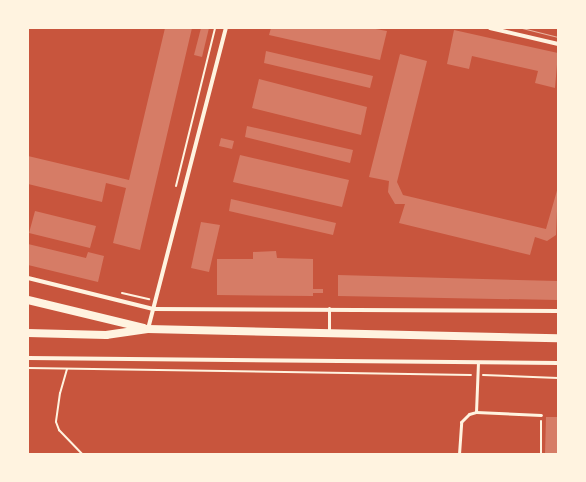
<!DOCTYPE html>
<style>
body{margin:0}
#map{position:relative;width:586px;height:482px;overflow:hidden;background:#c8553d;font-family:"Varela Round",sans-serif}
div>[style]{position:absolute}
.building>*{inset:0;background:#d67c66}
.path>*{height:2px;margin:-1px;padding:0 1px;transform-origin:1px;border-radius:1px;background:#fff3e0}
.service>*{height:3px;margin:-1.5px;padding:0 1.5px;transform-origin:1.5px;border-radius:1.5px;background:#fff3e0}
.minor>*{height:4px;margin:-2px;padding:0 2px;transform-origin:2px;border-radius:2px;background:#fff3e0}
.secondary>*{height:8px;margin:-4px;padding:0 4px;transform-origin:4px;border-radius:4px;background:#fff3e0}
.tram>*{height:1px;margin:-0.5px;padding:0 0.5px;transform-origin:0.5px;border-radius:0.5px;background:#e9b49f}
span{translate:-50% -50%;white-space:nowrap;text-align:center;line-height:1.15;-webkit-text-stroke:3.5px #fff3e0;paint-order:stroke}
.frame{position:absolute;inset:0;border:29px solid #fff3e0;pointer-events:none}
</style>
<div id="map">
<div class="building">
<div style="clip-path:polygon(165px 28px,192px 28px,140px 250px,113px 243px,126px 188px,106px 183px,102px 202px,28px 184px,28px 156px,129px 180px)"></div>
<div style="clip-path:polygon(201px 28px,209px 28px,202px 57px,194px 55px)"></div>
<div style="clip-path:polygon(271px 28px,370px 28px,387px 31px,380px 60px,269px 35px)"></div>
<div style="clip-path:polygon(454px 30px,558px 53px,555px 88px,535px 83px,538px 71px,472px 56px,469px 69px,447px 64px)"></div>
<div style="clip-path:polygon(266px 51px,373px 76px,370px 88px,264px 63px)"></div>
<div style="clip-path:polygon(400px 54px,427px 61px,397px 182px,403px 195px,546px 229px,558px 187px,556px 235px,547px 241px,535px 237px,530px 255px,399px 223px,405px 204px,395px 204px,388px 192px,389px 181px,369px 177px)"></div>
<div style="clip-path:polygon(259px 79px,367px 107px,361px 135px,252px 108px)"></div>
<div style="clip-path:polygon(247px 126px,353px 150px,350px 163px,245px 137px)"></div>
<div style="clip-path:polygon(221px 138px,234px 141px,232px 149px,219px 146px)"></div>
<div style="clip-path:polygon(240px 155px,349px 180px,342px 207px,233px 182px)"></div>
<div style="clip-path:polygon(231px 199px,336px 223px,333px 235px,229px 211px)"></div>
<div style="clip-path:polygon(35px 211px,96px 226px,90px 248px,29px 233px)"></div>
<div style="clip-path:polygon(201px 222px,220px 225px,209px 272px,191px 268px)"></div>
<div style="clip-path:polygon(28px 244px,86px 258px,88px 252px,104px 256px,98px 282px,28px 265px)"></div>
<div style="clip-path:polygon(276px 251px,277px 258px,313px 259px,313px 289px,323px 289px,323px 293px,313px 293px,313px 296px,217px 295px,217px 259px,253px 259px,253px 252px)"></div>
<div style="clip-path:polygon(338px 275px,558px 281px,558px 300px,338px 296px)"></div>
<div style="clip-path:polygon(546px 417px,558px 417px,558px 454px,545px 454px)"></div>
</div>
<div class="path">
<div style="left:176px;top:186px;width:163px;rotate:-76.1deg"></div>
<div style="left:122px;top:293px;width:28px;rotate:13deg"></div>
<div style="left:28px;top:368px;width:443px;rotate:0.9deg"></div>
<div style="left:67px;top:369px;width:25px;rotate:106deg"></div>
<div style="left:60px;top:393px;width:29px;rotate:98deg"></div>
<div style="left:56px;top:422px;width:9px;rotate:69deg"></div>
<div style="left:59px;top:430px;width:33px;rotate:46deg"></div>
<div style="left:483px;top:375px;width:75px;rotate:2.3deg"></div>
<div style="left:541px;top:454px;width:33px;rotate:-90deg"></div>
</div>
<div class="service">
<div style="left:329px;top:308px;width:24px;rotate:90deg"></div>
<div style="left:476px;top:412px;width:50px;rotate:-87.7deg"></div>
<div style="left:459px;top:454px;width:32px;rotate:-86deg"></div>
<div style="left:461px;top:422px;width:11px;rotate:-45deg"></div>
<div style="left:469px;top:414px;width:7px;rotate:-16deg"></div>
<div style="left:476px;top:412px;width:65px;rotate:2.6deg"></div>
</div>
<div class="minor">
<div style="left:490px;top:28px;width:70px;rotate:13.2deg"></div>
<div style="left:28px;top:278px;width:129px;rotate:13.9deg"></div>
<div style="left:153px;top:309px;width:405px;rotate:0.3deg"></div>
<div style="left:148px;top:329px;width:311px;rotate:-75.5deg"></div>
<div style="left:28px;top:358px;width:530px;rotate:0.54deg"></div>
</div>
<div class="secondary">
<div style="left:28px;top:300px;width:119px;rotate:13.6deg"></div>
<div style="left:28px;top:333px;width:78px;rotate:1.5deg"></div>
<div style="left:106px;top:335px;width:42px;rotate:-8.1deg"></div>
<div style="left:148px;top:329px;width:410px;rotate:1.3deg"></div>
</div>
<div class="tram">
<div style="left:522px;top:28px;width:37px;rotate:14deg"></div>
</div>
<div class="frame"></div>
</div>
